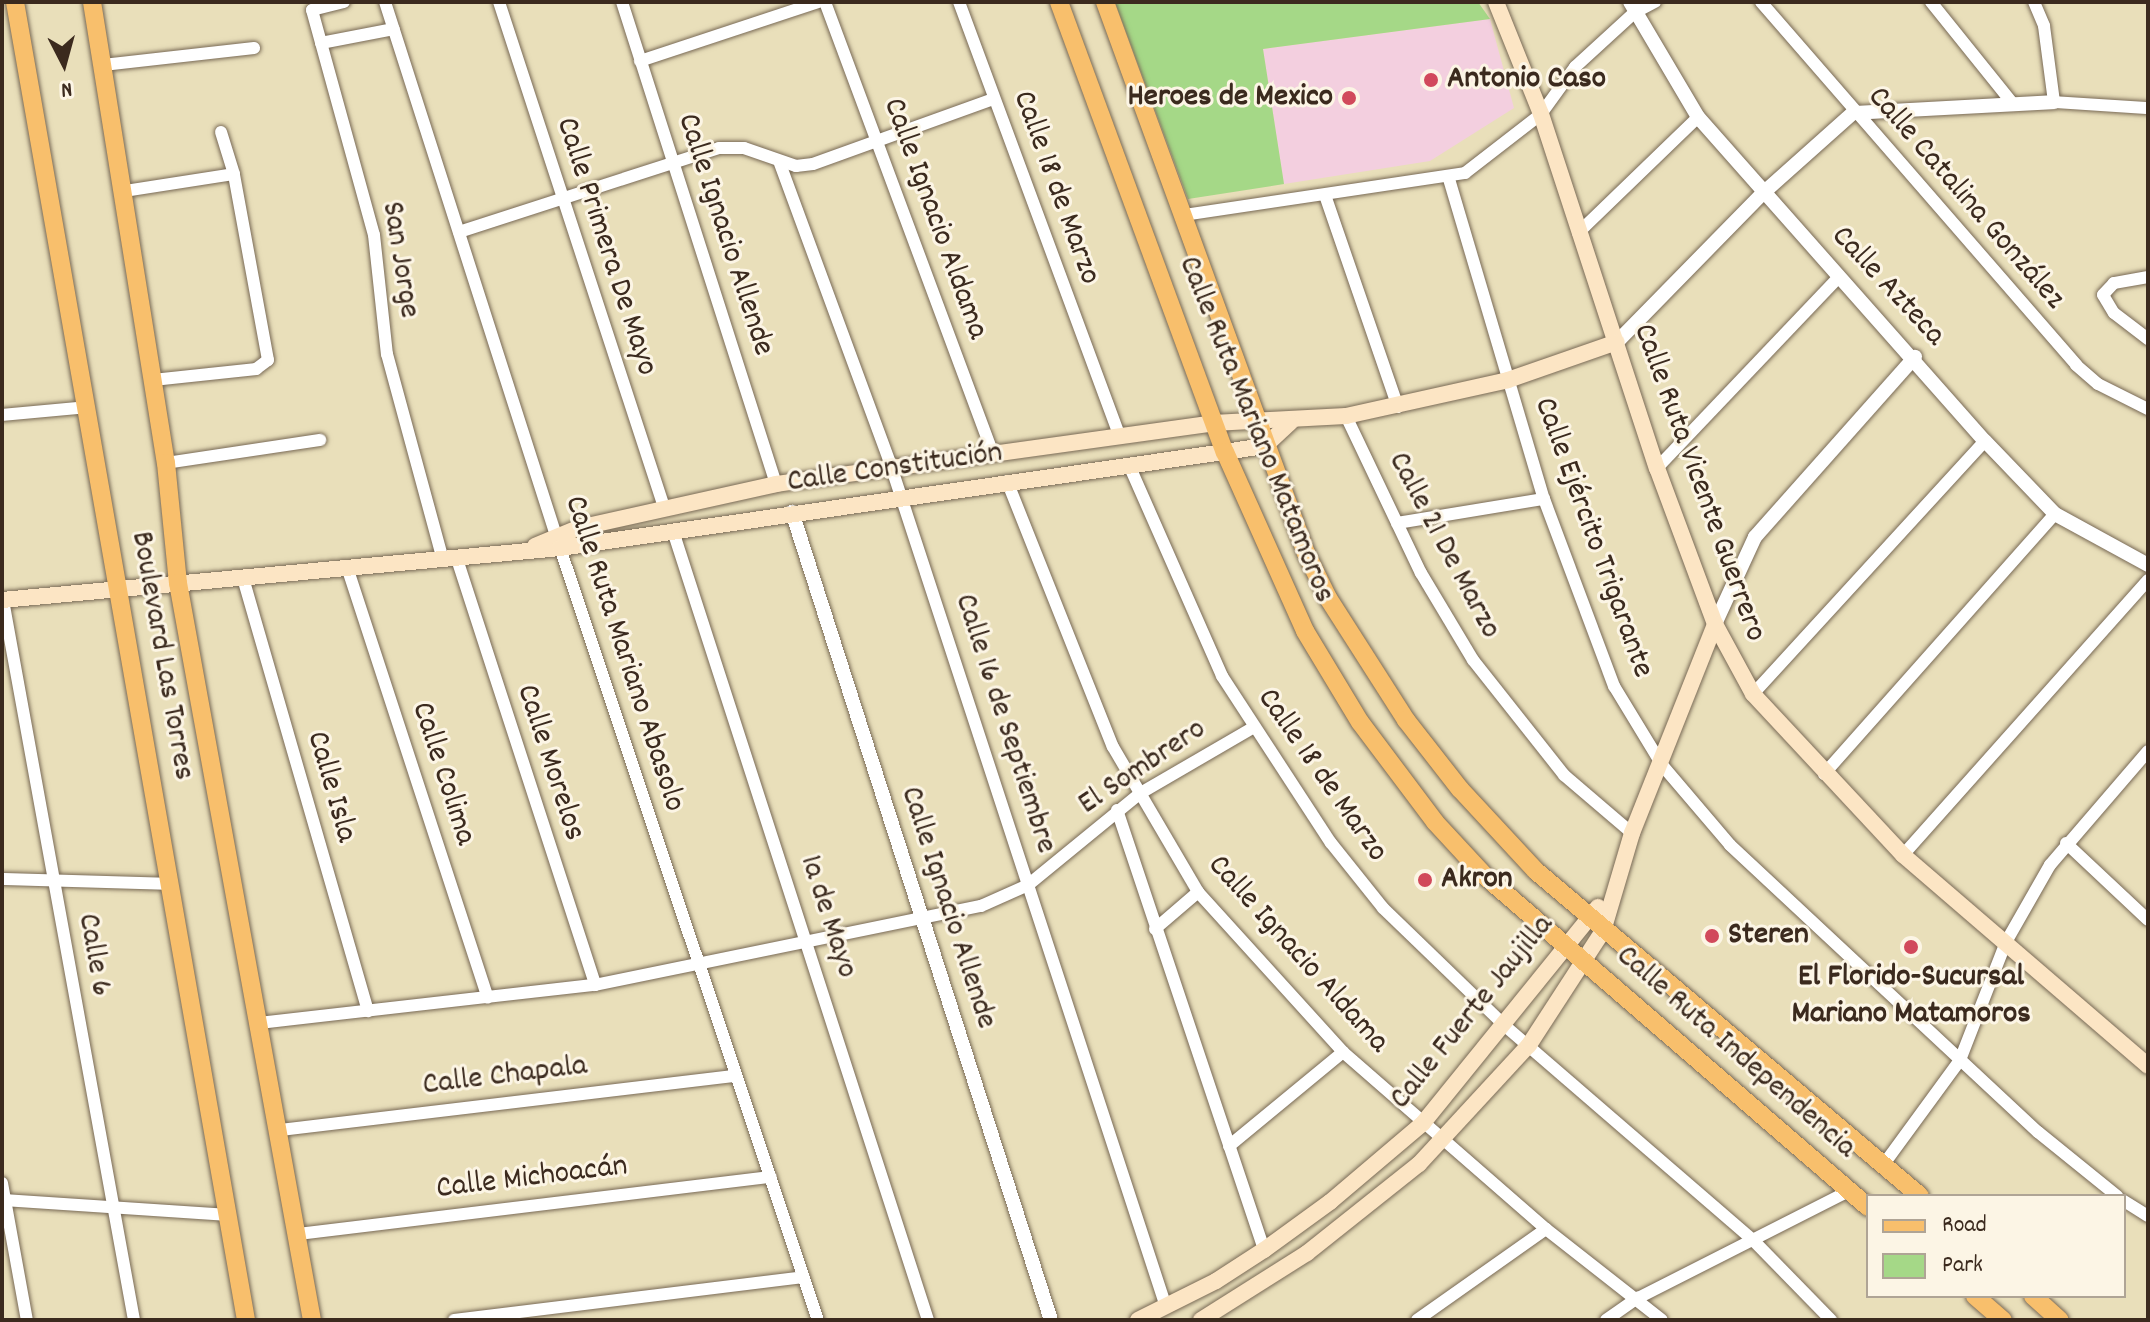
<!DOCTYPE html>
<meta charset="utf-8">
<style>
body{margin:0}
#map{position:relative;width:2150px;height:1322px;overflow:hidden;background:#e9dfba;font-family:Dekko,sans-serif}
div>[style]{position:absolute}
.built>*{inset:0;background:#f3cfdf}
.green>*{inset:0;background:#a5d887}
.roads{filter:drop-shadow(0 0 2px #786955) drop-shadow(0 0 2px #786955)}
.minor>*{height:12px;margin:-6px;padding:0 6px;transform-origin:6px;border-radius:6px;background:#fff}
.tertiary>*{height:14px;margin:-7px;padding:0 7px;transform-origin:7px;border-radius:7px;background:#fff}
.secondary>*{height:16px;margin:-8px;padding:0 8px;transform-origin:8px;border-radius:8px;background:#fce5c4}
.primary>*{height:18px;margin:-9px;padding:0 9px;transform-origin:9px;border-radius:9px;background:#f8bf6c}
.dots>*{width:22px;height:22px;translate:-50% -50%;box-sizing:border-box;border:4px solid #fcf5e5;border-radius:50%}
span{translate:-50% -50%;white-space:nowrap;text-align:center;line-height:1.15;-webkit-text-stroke:6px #fcf5e5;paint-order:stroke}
.poi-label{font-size:32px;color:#3b2a1e;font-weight:700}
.left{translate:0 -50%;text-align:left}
.right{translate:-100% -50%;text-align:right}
.street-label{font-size:32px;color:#3b2a1e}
.frame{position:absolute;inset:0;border:4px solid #3b2a1e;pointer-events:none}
.legend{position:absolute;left:1866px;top:1194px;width:260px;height:104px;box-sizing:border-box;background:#fcf5e5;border:2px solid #afa495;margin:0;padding:10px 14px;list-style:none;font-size:24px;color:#3b2a1e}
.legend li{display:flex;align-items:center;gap:16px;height:40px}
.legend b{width:40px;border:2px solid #afa495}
.north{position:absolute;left:24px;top:24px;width:80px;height:80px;-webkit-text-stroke:6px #fcf5e5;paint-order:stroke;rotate:174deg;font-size:22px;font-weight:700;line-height:32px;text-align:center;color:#3b2a1e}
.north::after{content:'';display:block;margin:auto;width:28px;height:36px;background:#3b2a1e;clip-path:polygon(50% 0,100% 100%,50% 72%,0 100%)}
</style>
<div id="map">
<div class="built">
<div style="clip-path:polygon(1490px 19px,1514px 108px,1430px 161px,1284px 184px,1263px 49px)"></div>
</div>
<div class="green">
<div style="clip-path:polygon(1115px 2px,1478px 2px,1490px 19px,1263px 49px,1284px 184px,1188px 199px)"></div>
</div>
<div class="roads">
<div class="minor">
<div style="left:344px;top:2px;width:33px;rotate:166deg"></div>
<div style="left:312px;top:10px;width:233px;rotate:74.6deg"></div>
<div style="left:374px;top:235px;width:120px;rotate:83.8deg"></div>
<div style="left:387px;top:354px;width:210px;rotate:74.8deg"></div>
<div style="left:385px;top:2px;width:573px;rotate:72.23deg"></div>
<div style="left:560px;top:548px;width:814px;rotate:71.52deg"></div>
<div style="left:499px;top:2px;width:531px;rotate:71.91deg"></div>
<div style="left:622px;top:2px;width:506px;rotate:72.28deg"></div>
<div style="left:825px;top:2px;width:482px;rotate:69.6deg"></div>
<div style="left:959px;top:2px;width:464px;rotate:69.7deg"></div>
<div style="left:1761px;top:2px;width:481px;rotate:49deg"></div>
<div style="left:2076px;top:365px;width:29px;rotate:41deg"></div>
<div style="left:2098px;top:384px;width:56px;rotate:26.6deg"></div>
<div style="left:1931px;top:2px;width:131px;rotate:51.2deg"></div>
<div style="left:2034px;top:2px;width:26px;rotate:67deg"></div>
<div style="left:2044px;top:26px;width:77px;rotate:82.5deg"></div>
<div style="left:2054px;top:102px;width:94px;rotate:3.7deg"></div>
<div style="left:321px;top:43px;width:74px;rotate:-10.9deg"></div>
<div style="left:640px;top:61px;width:188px;rotate:-18.3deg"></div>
<div style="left:103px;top:65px;width:152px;rotate:-6.4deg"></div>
<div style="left:779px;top:161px;width:325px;rotate:69.8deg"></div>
<div style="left:891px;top:466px;width:885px;rotate:71.89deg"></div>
<div style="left:1449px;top:179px;width:334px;rotate:73.5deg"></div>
<div style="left:1544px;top:499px;width:200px;rotate:69.5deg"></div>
<div style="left:1614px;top:686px;width:92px;rotate:58.7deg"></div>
<div style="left:1662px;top:765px;width:105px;rotate:49.6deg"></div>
<div style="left:1730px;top:845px;width:421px;rotate:43deg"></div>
<div style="left:2038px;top:1132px;width:102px;rotate:39deg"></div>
<div style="left:125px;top:191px;width:110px;rotate:-8.9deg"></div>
<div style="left:1326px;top:198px;width:221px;rotate:71deg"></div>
<div style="left:1184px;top:215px;width:284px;rotate:-8.5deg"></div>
<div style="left:1465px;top:173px;width:96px;rotate:-37.8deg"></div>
<div style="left:1541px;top:114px;width:58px;rotate:-54.1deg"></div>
<div style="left:1575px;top:67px;width:80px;rotate:-42.5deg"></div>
<div style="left:1634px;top:13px;width:24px;rotate:-28deg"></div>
<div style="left:459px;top:232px;width:273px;rotate:-17.9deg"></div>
<div style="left:719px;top:148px;width:25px"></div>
<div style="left:744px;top:148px;width:55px;rotate:19.1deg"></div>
<div style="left:796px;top:166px;width:17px;rotate:-7deg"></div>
<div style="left:813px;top:164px;width:192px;rotate:-19.8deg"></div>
<div style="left:1578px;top:233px;width:167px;rotate:-44deg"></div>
<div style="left:2148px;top:277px;width:35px;rotate:170deg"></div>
<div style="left:2114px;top:283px;width:16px;rotate:133deg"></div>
<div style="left:2103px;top:295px;width:21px;rotate:59deg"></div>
<div style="left:2114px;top:313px;width:43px;rotate:37.4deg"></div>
<div style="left:153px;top:380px;width:104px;rotate:-6.1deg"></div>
<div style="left:256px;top:369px;width:15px;rotate:-37deg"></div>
<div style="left:268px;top:360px;width:189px;rotate:-100.4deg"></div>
<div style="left:234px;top:174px;width:44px;rotate:-107.2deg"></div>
<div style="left:2px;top:415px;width:86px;rotate:-5.3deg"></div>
<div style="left:1346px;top:416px;width:174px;rotate:64.5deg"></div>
<div style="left:1421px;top:573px;width:101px;rotate:59.1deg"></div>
<div style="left:1473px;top:660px;width:147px;rotate:51.6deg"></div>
<div style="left:1564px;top:775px;width:89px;rotate:40.5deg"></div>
<div style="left:166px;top:463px;width:156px;rotate:-8.5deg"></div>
<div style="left:1129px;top:465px;width:231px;rotate:66.2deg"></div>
<div style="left:1222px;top:676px;width:199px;rotate:56.9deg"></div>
<div style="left:1331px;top:843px;width:83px;rotate:51.3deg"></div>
<div style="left:1383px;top:908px;width:170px;rotate:44deg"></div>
<div style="left:1505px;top:1026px;width:328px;rotate:40.8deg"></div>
<div style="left:1753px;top:1240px;width:112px;rotate:45.7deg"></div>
<div style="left:1657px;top:468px;width:264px;rotate:-46.4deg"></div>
<div style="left:1007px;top:481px;width:286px;rotate:68.3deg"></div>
<div style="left:1113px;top:747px;width:168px;rotate:59.6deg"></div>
<div style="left:1198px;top:892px;width:216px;rotate:47.8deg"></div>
<div style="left:1343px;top:1052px;width:269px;rotate:41.1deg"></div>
<div style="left:1546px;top:1229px;width:147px;rotate:38.1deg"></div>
<div style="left:1397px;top:523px;width:149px;rotate:-9.3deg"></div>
<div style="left:673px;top:531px;width:829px;rotate:72.09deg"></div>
<div style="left:456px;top:556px;width:451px;rotate:72deg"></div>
<div style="left:347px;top:567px;width:453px;rotate:71.9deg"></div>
<div style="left:243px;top:578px;width:451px;rotate:73.9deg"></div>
<div style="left:3px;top:600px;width:732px;rotate:79.69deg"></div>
<div style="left:1753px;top:694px;width:343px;rotate:-47.5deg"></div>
<div style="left:1824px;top:774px;width:348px;rotate:-48.4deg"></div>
<div style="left:1117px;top:810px;width:464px;rotate:71.5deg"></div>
<div style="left:2066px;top:843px;width:112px;rotate:43.2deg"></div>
<div style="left:1903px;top:855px;width:368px;rotate:-48.3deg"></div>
<div style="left:2px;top:879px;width:166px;rotate:1.7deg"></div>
<div style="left:1155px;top:929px;width:57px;rotate:-40.7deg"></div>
<div style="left:259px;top:1023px;width:338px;rotate:-6.5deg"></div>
<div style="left:595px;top:985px;width:394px;rotate:-11.6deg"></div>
<div style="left:981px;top:906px;width:51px;rotate:-24.1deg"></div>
<div style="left:1028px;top:885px;width:144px;rotate:-39.3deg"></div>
<div style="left:1139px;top:794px;width:133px;rotate:-30.2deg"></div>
<div style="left:280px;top:1130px;width:459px;rotate:-6.8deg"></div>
<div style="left:1229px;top:1146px;width:148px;rotate:-39.5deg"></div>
<div style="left:1884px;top:1164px;width:129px;rotate:-53.8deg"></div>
<div style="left:1960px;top:1060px;width:127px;rotate:-68.7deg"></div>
<div style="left:2006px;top:942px;width:89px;rotate:-60.3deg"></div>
<div style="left:2050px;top:865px;width:150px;rotate:-49.3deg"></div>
<div style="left:2px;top:1183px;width:139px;rotate:79.7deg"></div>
<div style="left:2px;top:1200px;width:225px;rotate:3.8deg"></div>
<div style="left:2124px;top:1201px;width:28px;rotate:32deg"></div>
<div style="left:298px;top:1234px;width:476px;rotate:-6.9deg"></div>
<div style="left:454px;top:1320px;width:352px;rotate:-7deg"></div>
<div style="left:1417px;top:1320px;width:158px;rotate:-35.2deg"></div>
<div style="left:1606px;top:1320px;width:39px;rotate:-35deg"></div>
<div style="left:1638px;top:1298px;width:237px;rotate:-26.9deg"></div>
</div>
<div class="tertiary">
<div style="left:1630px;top:2px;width:134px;rotate:59.4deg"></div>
<div style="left:1698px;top:117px;width:433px;rotate:48.5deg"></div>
<div style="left:1985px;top:441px;width:101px;rotate:46.2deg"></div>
<div style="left:2055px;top:514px;width:106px;rotate:28.7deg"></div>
<div style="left:1617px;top:342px;width:207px;rotate:-45.6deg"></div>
<div style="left:1762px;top:194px;width:122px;rotate:-41.7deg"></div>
<div style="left:1853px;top:113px;width:201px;rotate:-3.1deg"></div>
<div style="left:792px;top:512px;width:848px;rotate:72.23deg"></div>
<div style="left:1715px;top:624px;width:96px;rotate:-65.3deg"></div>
<div style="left:1755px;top:537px;width:241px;rotate:-48.4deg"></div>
</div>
<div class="secondary">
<div style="left:1496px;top:2px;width:121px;rotate:68.1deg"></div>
<div style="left:1541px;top:114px;width:373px;rotate:71.9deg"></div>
<div style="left:1657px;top:468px;width:166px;rotate:69.6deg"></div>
<div style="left:1715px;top:624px;width:80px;rotate:61.5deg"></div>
<div style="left:1753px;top:694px;width:220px;rotate:47deg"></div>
<div style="left:1903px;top:855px;width:323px;rotate:40.7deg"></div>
<div style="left:535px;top:546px;width:47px;rotate:-22.7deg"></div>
<div style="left:578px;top:528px;width:203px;rotate:-12.5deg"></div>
<div style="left:776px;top:484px;width:441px;rotate:-7.9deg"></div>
<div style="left:1213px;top:423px;width:133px;rotate:-3deg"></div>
<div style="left:1346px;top:416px;width:166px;rotate:-12.5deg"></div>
<div style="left:1508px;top:380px;width:115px;rotate:-19.2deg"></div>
<div style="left:2px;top:600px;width:560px;rotate:-5.32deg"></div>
<div style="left:560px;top:548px;width:712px;rotate:-8.23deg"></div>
<div style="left:1265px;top:446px;width:35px;rotate:-43deg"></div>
<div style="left:1138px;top:1320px;width:87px;rotate:-26.6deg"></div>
<div style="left:1216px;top:1281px;width:57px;rotate:-32.9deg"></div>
<div style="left:1264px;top:1250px;width:82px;rotate:-36deg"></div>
<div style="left:1330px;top:1202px;width:122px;rotate:-40.3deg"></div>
<div style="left:1423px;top:1123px;width:278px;rotate:-51deg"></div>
<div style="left:1201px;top:1320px;width:125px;rotate:-32.3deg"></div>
<div style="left:1307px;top:1253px;width:143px;rotate:-38.5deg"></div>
<div style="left:1419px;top:1164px;width:162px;rotate:-47.3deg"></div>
<div style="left:1529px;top:1045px;width:136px;rotate:-57deg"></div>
<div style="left:1603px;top:931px;width:102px;rotate:-73.5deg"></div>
<div style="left:1632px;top:833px;width:225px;rotate:-68.3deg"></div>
</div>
<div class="primary">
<div style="left:15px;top:2px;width:1338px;rotate:80.06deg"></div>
<div style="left:92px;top:2px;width:467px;rotate:80.9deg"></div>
<div style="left:166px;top:463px;width:121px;rotate:84.3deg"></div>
<div style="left:178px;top:583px;width:749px;rotate:79.7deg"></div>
<div style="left:1059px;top:2px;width:480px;rotate:69.8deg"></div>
<div style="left:1225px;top:452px;width:196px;rotate:65.9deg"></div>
<div style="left:1305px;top:631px;width:106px;rotate:58.9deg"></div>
<div style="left:1360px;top:722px;width:125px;rotate:53.1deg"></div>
<div style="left:1435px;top:822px;width:74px;rotate:47.2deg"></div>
<div style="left:1485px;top:876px;width:506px;rotate:40.83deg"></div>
<div style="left:1105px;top:2px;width:587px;rotate:69.96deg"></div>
<div style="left:1306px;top:553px;width:50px;rotate:63.9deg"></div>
<div style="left:1328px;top:598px;width:145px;rotate:57.4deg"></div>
<div style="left:1406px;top:720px;width:88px;rotate:52deg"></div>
<div style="left:1460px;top:789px;width:112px;rotate:47.2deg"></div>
<div style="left:1536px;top:871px;width:503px;rotate:40.24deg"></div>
<div style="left:1975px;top:1296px;width:37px;rotate:41deg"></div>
<div style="left:2033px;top:1296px;width:36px;rotate:42deg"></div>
</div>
</div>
<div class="dots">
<div style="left:1431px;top:80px;background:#d1495b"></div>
<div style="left:1349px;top:98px;background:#d1495b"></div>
<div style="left:1425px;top:880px;background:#d1495b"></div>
<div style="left:1712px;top:936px;background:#d1495b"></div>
<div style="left:1911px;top:947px;background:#d1495b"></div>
</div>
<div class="poi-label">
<span class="left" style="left:1447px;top:80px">Antonio Caso</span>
<span class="right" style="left:1333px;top:98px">Heroes de Mexico</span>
<span class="left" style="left:1441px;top:880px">Akron</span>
<span class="left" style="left:1728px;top:936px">Steren</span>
<span style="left:1911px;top:997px">El Florido-Sucursal<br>Mariano Matamoros</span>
</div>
<div class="street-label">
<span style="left:1055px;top:188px;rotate:70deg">Calle 18 de Marzo</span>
<span style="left:1965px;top:199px;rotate:49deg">Calle Catalina González</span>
<span style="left:934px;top:219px;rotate:70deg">Calle Ignacio Aldama</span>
<span style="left:724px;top:235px;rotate:72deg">Calle Ignacio Allende</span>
<span style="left:605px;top:247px;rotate:72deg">Calle Primera De Mayo</span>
<span style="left:399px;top:260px;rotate:81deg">San Jorge</span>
<span style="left:1887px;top:287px;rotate:47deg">Calle Azteca</span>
<span style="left:1255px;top:430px;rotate:68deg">Calle Ruta Mariano Matamoros</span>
<span style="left:895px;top:469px;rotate:-8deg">Calle Constitución</span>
<span style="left:1698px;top:483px;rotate:70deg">Calle Ruta Vicente Guerrero</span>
<span style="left:1592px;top:538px;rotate:70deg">Calle Ejército Trigarante</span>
<span style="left:1443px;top:546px;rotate:62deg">Calle 21 De Marzo</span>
<span style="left:623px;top:654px;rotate:72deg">Calle Ruta Mariano Abasolo</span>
<span style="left:161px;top:656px;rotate:80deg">Boulevard Las Torres</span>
<span style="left:1004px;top:724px;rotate:72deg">Calle 16 de Septiembre</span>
<span style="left:549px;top:763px;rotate:72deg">Calle Morelos</span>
<span style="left:1143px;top:768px;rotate:-34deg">El Sombrero</span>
<span style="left:442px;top:774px;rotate:72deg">Calle Colima</span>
<span style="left:1321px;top:776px;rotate:55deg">Calle 18 de Marzo</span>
<span style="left:330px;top:787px;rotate:74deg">Calle Isla</span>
<span style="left:947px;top:908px;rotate:72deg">Calle Ignacio Allende</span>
<span style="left:827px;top:917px;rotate:72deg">1a de Mayo</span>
<span style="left:93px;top:955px;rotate:80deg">Calle 6</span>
<span style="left:1297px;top:955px;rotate:48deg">Calle Ignacio Aldama</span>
<span style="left:1473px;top:1013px;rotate:-51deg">Calle Fuerte Jaujilla</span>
<span style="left:1735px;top:1053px;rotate:41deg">Calle Ruta Independencia</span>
<span style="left:505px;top:1077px;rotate:-7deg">Calle Chapala</span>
<span style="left:532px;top:1179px;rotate:-7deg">Calle Michoacán</span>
</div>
<div class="frame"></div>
<ul class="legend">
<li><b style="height:10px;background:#f8bf6c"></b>Road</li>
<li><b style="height:22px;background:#a5d887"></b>Park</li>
</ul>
<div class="north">N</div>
</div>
